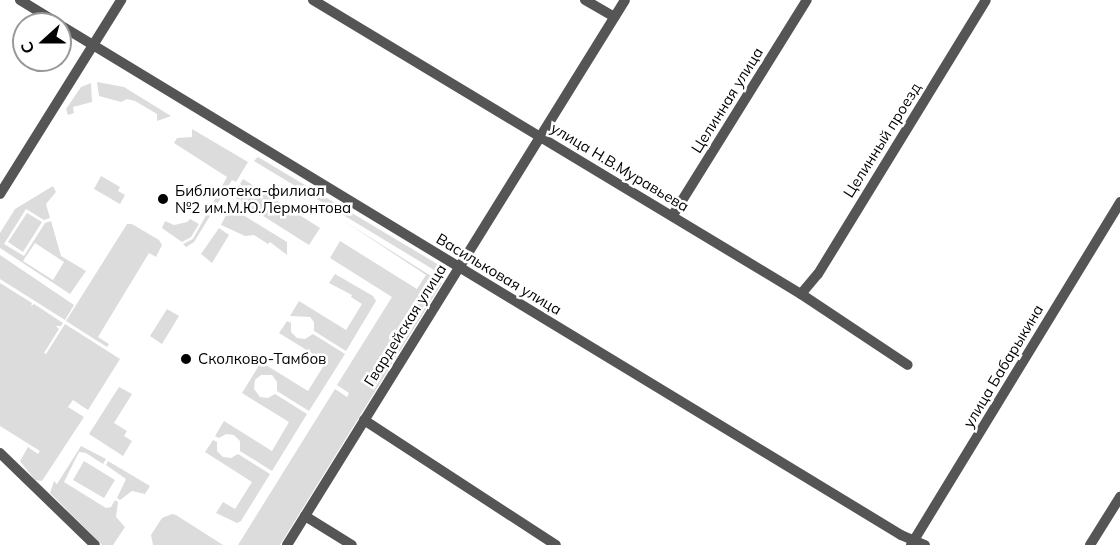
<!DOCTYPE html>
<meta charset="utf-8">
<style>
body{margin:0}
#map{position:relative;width:1120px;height:545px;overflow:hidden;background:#fff;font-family:Mulish,sans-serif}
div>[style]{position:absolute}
.green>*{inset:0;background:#dcdcdc}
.minor>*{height:10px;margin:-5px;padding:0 5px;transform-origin:5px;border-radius:5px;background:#555}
.dots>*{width:16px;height:16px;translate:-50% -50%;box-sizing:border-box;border:3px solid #fff;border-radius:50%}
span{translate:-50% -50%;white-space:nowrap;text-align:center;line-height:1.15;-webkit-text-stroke:5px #fff;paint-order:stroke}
.street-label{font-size:15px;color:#000}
.poi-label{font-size:15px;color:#000}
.left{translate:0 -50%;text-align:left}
.north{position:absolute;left:12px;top:12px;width:60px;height:60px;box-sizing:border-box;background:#fff;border:2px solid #999;border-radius:50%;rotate:249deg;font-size:16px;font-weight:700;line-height:24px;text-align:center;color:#000}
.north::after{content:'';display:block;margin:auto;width:21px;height:27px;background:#000;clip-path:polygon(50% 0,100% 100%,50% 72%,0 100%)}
</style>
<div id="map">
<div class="green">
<div style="clip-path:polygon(97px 82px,124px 87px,171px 116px,157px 121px,157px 114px,135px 101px,127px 99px,121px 102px,99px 96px)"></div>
<div style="clip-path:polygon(91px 83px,92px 102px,73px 107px,74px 113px,68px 115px,66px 109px,81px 87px)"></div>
<div style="clip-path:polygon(192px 129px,248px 162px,236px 182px,232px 180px,194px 242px,186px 247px,183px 244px,193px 239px,227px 177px,174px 143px,177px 138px,192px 137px)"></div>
<div style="clip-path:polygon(258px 157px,439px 265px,444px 276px,254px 161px)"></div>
<div style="clip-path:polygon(101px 176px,120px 187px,118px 191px,125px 195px,120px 204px,94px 189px)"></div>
<div style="clip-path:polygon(243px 179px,320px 228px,309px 245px,238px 200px,236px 198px,243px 186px,240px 184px)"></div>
<div style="clip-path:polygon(evenodd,53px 186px,56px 192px,46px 204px,50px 218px,44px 220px,26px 209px,4px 244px,24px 256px,45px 223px,51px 221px,61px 256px,86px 271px,70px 294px,0 248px,0 233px,15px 209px,53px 186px,35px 243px,64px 262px,53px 280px,23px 261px,35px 243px)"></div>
<div style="clip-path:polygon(230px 207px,287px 242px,287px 255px,270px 242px,268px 244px,254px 235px,245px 236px,221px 225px)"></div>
<div style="clip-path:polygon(27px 213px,42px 222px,23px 252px,8px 242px)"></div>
<div style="clip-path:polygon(190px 219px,199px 224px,191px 237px,182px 242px,162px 228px,165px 221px,174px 225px,187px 222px)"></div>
<div style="clip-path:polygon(341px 219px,442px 283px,280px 545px,238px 545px,335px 389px,347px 397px,349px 393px,337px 385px,392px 297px,330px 258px,340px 241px,417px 289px,426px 275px)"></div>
<div style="clip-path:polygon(127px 224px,132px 224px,159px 240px,162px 245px,156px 257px,149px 253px,98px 337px,109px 344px,107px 347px,66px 321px)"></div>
<div style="clip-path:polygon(219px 228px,229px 235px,212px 263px,201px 254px)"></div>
<div style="clip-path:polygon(0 255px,74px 305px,65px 320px,0 279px)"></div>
<div style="clip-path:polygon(335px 274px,373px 296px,376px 301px,346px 351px,314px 331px,314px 322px,310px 317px,290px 316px,299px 301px,346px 330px,362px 304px,351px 297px,352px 295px,329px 283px)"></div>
<div style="clip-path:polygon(0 283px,32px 303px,31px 306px,34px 304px,63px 323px,61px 326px,56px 326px,59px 329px,44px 353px,46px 354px,65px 324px,120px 359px,88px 410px,73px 400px,68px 407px,84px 417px,42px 481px,35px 480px,20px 461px,28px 447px,38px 454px,40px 451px,0 426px)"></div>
<div style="clip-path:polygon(167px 309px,179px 316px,162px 344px,150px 336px)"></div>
<div style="clip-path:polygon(287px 321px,291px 323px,291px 332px,297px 338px,305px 339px,313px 334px,345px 354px,309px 411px,277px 391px,277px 382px,272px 375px,261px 375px,255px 380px,254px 389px,260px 397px,268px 398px,275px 394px,307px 414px,272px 471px,240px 451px,240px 441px,234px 435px,226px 434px,219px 438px,215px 436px,224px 421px,272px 451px,289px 422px,242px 393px,261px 362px,308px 391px,326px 362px,279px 333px)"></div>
<div style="clip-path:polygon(119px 387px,132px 394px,114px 423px,127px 431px,124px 436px,132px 441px,123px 456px,89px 434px)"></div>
<div style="clip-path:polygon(213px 440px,217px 442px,217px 451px,223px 457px,231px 458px,238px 454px,270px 474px,241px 521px,237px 523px,216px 513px,223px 502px,235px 509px,252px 482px,205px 452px)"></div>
<div style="clip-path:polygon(81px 446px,106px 459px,103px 464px,86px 453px,79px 452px,64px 482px,106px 508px,111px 507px,115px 500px,118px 502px,116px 517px,125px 527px,113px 545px,102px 545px,50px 493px,54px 481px,57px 484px)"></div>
<div style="clip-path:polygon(84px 461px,115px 480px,104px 498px,73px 480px)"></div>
<div style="clip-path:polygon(108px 461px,150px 486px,145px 494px,132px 491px,120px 500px,117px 498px,126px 479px,106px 465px)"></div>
<div style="clip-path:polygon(172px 514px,176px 515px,223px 545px,153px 545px,151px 535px,162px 518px)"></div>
</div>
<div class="minor">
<div style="left:20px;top:0;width:46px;rotate:31.6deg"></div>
<div style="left:313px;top:0;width:570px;rotate:31.07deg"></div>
<div style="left:801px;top:294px;width:128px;rotate:33.6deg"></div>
<div style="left:585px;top:0;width:34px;rotate:30deg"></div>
<div style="left:60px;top:25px;width:984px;rotate:31.23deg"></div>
<div style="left:901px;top:535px;width:26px;rotate:23deg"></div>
<div style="left:0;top:194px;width:229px;rotate:-58deg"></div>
<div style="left:673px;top:215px;width:253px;rotate:-58.1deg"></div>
<div style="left:801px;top:294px;width:26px;rotate:-50deg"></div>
<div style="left:818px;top:274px;width:321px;rotate:-58.5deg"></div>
<div style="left:364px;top:420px;width:229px;rotate:33.1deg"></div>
<div style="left:0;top:453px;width:132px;rotate:44.1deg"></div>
<div style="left:305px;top:516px;width:55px;rotate:31.7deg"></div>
<div style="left:287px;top:545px;width:641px;rotate:-58.19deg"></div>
<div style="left:911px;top:545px;width:402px;rotate:-58.6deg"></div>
<div style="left:1090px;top:545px;width:57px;rotate:-58deg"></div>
</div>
<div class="dots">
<div style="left:163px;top:199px;background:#000"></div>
<div style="left:186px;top:359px;background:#000"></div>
</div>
<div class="street-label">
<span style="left:727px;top:100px;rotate:-58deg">Целинная улица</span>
<span style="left:882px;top:140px;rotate:-58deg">Целинный проезд</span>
<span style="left:620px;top:167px;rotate:31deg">улица Н.В.Муравьева</span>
<span style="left:499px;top:274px;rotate:31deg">Васильковая улица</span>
<span style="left:405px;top:325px;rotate:-58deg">Гвардейская улица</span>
<span style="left:1003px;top:366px;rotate:-59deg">улица Бабарыкина</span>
</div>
<div class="poi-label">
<span class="left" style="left:175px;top:199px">Библиотека-филиал<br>№2 им.М.Ю.Лермонтова</span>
<span class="left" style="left:198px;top:359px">Сколково-Тамбов</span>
</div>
<div class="north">С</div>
</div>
